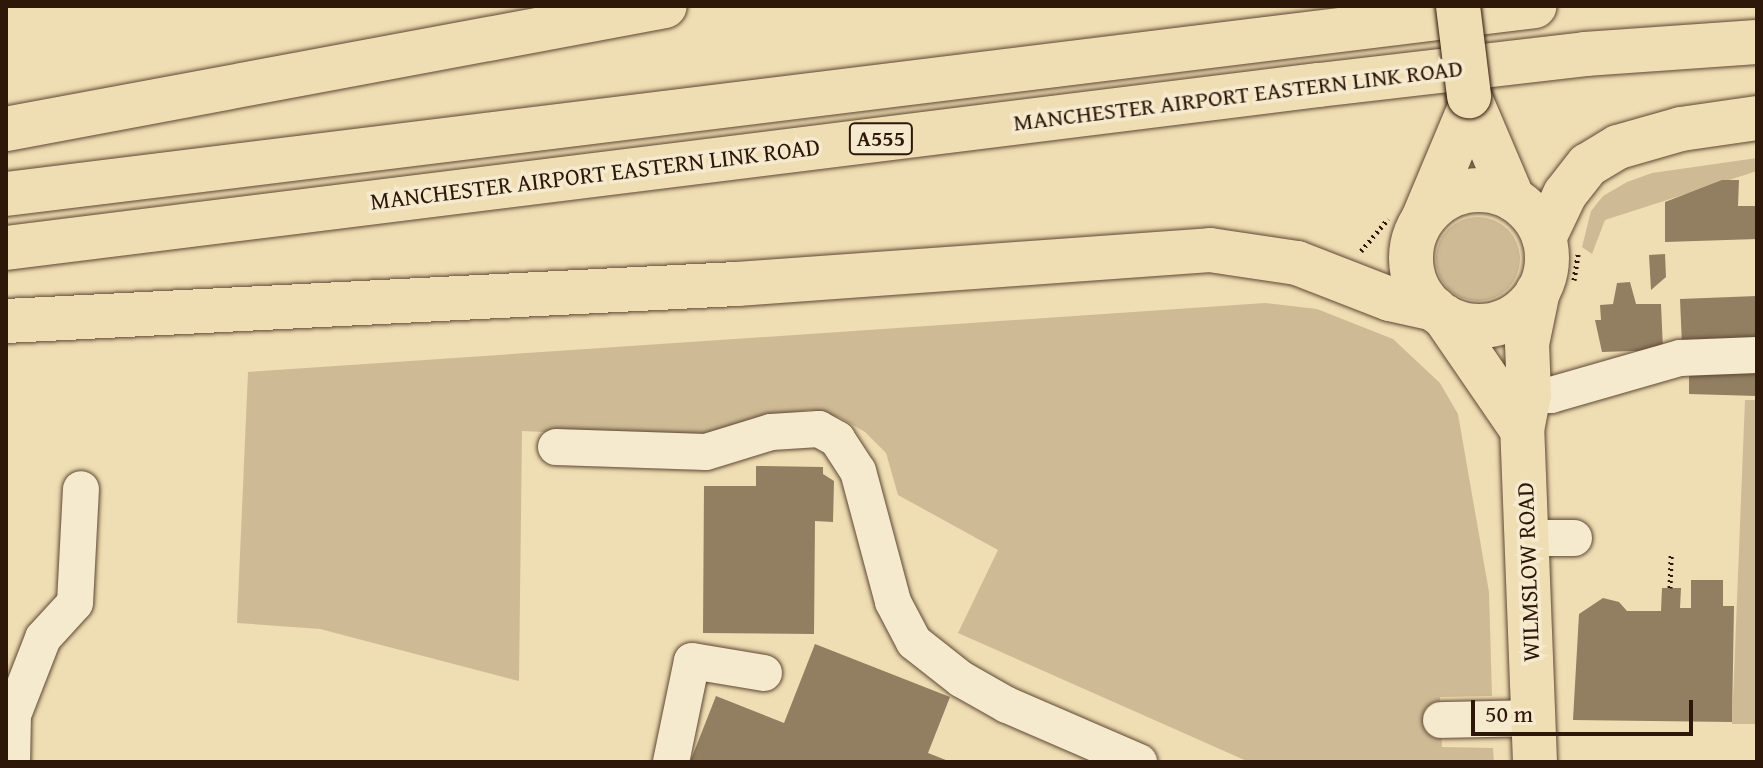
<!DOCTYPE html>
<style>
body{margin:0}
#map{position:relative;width:1763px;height:768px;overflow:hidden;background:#efddb3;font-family:"Gentium Book Plus",serif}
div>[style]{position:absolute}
.green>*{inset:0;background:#cebb96}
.round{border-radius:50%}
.building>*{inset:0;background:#927e61}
.path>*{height:5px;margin-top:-2.5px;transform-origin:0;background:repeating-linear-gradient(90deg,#2d1708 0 2px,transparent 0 6px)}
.roads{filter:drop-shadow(0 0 2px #5e4833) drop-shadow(0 0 2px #5e4833)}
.minor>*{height:36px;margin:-18px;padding:0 18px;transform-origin:18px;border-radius:18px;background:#f5e9ce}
.major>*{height:44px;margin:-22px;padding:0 22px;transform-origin:22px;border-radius:22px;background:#efddb3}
.major>.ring{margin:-22px;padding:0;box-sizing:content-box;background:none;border:44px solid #efddb3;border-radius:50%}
.highway>*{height:44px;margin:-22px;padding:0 22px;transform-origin:22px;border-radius:22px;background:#efddb3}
.bridges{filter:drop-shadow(0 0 2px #2d1708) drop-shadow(0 0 2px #2d1708)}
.major-bridge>*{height:44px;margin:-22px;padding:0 22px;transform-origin:22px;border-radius:22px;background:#efddb3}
span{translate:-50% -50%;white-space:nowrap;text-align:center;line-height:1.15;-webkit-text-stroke:7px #f5e9ce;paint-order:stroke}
.shield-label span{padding:2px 6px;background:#f5e9ce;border:2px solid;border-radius:6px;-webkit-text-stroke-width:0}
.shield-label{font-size:22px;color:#2d1708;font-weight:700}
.street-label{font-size:24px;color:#2d1708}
.frame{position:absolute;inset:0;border:8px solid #2d1708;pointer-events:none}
.scale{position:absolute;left:1471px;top:700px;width:222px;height:36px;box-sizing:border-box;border:4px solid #2d1708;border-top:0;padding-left:10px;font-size:24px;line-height:28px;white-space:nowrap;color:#2d1708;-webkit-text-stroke:6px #f5e9ce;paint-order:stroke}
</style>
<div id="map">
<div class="green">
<div style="clip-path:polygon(1757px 158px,1757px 171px,1605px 220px,1592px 254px,1582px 247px,1591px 211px,1603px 196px,1627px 182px,1652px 173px)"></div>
<div class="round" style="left:1436px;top:217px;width:84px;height:84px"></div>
<div style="clip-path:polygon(1265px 303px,1317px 309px,1393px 339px,1440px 383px,1458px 414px,1489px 592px,1492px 696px,1440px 697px,1442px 747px,1493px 748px,1494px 762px,1249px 762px,958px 633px,998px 550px,898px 495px,886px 453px,865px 432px,839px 417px,810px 410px,754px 419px,699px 439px,522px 431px,519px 681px,320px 629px,237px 623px,248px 372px)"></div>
<div style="clip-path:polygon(1745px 400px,1757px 400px,1757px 724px,1732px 724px)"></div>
</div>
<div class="building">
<div style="clip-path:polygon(1722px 180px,1739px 180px,1738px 206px,1757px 206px,1757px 239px,1665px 242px,1665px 202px)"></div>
<div style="clip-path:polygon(1665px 254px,1666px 277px,1651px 290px,1649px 255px)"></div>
<div style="clip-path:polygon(1630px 282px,1636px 304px,1661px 304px,1663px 350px,1602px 352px,1595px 320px,1601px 320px,1600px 305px,1613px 304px,1617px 283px)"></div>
<div style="clip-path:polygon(1757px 296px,1757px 342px,1682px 345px,1680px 299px)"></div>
<div style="clip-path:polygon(1757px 367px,1757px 396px,1689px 394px,1689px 368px)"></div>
<div style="clip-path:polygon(756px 466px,823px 467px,823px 474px,834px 481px,833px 522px,815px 521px,814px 634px,703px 633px,704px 486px,756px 486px)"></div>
<div style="clip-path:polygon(1691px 580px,1723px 580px,1723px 606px,1734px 606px,1732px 722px,1573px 720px,1579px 614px,1603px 598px,1619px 602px,1627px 611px,1661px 611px,1662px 588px,1681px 588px,1680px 608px,1691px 608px)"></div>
<div style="clip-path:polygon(815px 644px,950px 697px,928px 753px,951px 762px,690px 762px,716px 696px,784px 723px)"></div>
</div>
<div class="path">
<div style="left:1361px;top:251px;width:42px;rotate:-49.8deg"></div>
<div style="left:1574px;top:280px;width:26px;rotate:-81deg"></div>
<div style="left:1670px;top:588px;width:35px;rotate:-88deg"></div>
</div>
<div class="roads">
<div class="minor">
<div style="left:1529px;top:395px;width:22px"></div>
<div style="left:1551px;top:395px;width:134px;rotate:-16deg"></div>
<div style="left:1680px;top:358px;width:77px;rotate:-2.2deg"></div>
<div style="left:556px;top:447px;width:150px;rotate:1.9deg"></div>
<div style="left:706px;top:452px;width:68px;rotate:-17.1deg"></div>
<div style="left:771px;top:432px;width:48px;rotate:-3.6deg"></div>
<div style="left:819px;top:429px;width:21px;rotate:29deg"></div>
<div style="left:837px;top:439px;width:38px;rotate:57deg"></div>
<div style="left:858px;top:471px;width:136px;rotate:75deg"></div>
<div style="left:893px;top:602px;width:45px;rotate:62.3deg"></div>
<div style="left:914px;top:642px;width:60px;rotate:38.2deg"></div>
<div style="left:961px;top:679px;width:53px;rotate:29.5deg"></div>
<div style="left:1007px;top:705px;width:144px;rotate:23.4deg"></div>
<div style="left:1527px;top:538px;width:47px"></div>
<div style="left:1441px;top:720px;width:92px;rotate:-1.2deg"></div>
<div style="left:12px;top:762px;width:47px;rotate:-88.8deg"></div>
<div style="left:13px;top:715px;width:83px;rotate:-68.7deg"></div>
<div style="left:43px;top:638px;width:47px;rotate:-47.6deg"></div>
<div style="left:75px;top:603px;width:114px;rotate:-87deg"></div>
<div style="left:671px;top:762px;width:103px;rotate:-78.3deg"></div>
<div style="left:692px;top:661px;width:73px;rotate:9.5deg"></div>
</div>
<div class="major">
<div style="left:1469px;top:96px;width:112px;rotate:66.9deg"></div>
<div class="ring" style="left:1411px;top:190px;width:92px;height:92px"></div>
<div style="left:1423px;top:219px;width:121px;rotate:-67.2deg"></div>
<div style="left:1444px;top:316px;width:138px;rotate:55.6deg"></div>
<div style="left:1535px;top:762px;width:332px;rotate:-92.2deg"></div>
<div style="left:1522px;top:430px;width:36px;rotate:-79deg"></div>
<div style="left:1529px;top:395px;width:51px;rotate:-92.2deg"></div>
<div style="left:1527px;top:344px;width:54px;rotate:-78.3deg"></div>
</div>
<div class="highway">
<div style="left:6px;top:129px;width:670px;rotate:-10.57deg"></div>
<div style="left:6px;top:194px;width:1540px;rotate:-7.01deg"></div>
<div style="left:1544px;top:238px;width:49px;rotate:-64.5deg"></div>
<div style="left:1565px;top:194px;width:37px;rotate:-52deg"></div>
<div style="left:1588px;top:165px;width:35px;rotate:-31deg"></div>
<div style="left:1618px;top:147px;width:66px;rotate:-15.9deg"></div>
<div style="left:1681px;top:129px;width:77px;rotate:-8.2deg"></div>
<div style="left:6px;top:248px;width:1323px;rotate:-7.08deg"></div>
<div style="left:1319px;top:85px;width:268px;rotate:-6.6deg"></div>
<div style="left:1585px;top:54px;width:172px;rotate:-4deg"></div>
<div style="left:6px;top:321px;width:732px;rotate:-2.9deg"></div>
<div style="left:737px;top:284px;width:474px;rotate:-4.1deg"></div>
<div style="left:1210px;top:250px;width:88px;rotate:8.5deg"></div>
<div style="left:1297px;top:263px;width:100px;rotate:21.2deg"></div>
<div style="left:1390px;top:299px;width:46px;rotate:12.5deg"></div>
</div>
</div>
<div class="bridges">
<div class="major-bridge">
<div style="left:1458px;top:6px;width:91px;rotate:83deg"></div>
</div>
</div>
<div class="shield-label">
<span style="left:881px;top:139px">A555</span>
</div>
<div class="street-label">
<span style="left:1238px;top:95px;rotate:-7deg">MANCHESTER AIRPORT EASTERN LINK ROAD</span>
<span style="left:595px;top:174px;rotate:-7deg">MANCHESTER AIRPORT EASTERN LINK ROAD</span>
<span style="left:1528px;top:572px;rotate:-92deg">WILMSLOW ROAD</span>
</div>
<div class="frame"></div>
<div class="scale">50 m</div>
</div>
